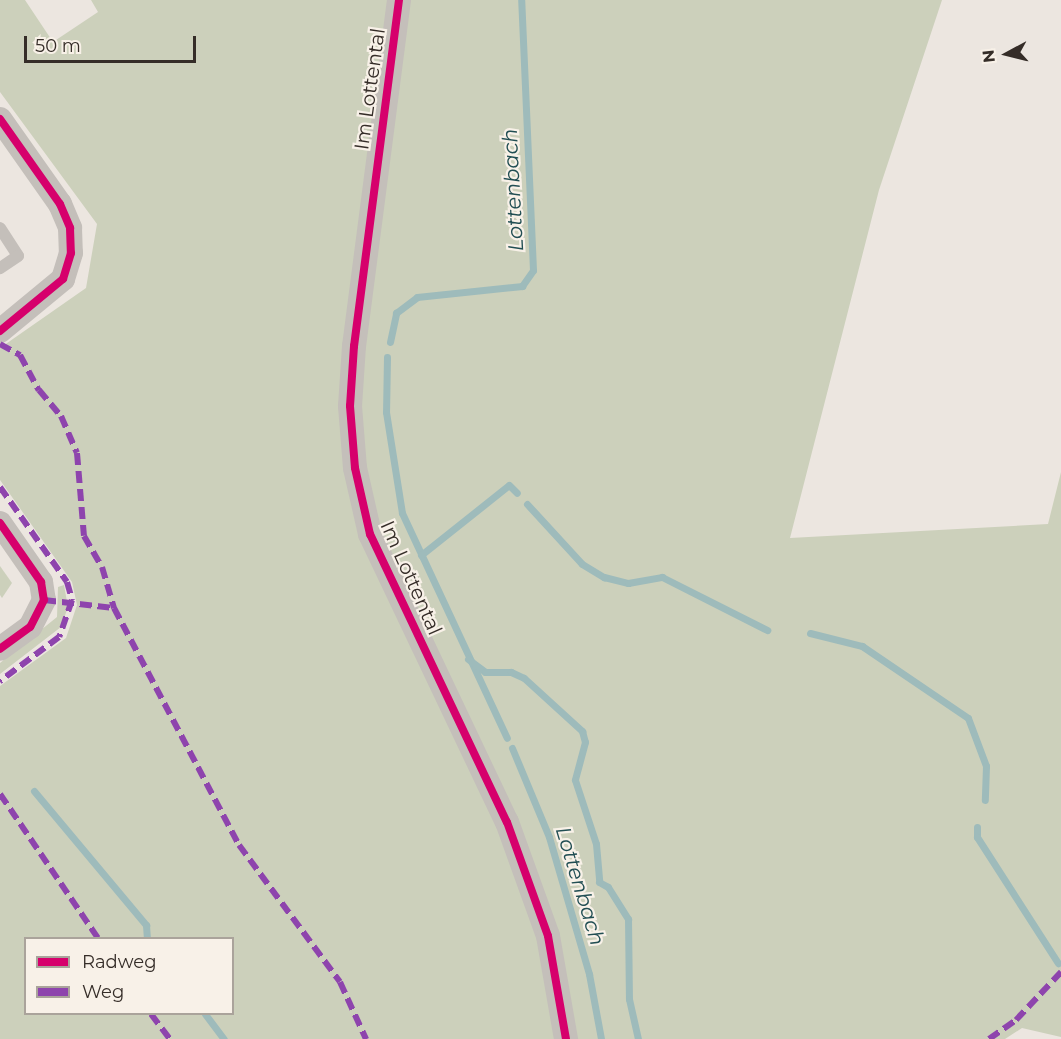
<!DOCTYPE html>
<style>
body{margin:0}
#map{position:relative;width:1061px;height:1039px;overflow:hidden;background:#ece6e0;font-family:Montserrat,sans-serif}
div>[style]{position:absolute}
.green>*{inset:0;background:#ccd0bb}
.stream>*{height:7px;margin:-3.5px;padding:0 3.5px;transform-origin:3.5px;border-radius:3.5px;background:#9ebbbb}
.service>*{height:12px;margin:-6px;padding:0 6px;transform-origin:6px;border-radius:6px;background:#c4bfba}
.minor>*{height:24px;margin:-12px;padding:0 12px;transform-origin:12px;border-radius:12px;background:#c4bfba}
.quiet>*{height:6px;margin-top:-3px;transform-origin:0;background:repeating-linear-gradient(90deg,#8e44ad 0 12px,transparent 0 18px)}
.cycleway>*{height:8px;margin:-4px;padding:0 4px;transform-origin:4px;border-radius:4px;background:#d6006c}
span{translate:-50% -50%;white-space:nowrap;text-align:center;line-height:1.15;-webkit-text-stroke:4.5px #f8f1e8;paint-order:stroke}
.street-label{font-size:20px;color:#352d28}
.water-label{font-size:21px;color:#214e53;font-style:italic}
.legend{position:absolute;left:24px;top:937px;width:210px;height:78px;box-sizing:border-box;background:#f8f1e8;border:2px solid #aaa39b;margin:0;padding:8px 10px;list-style:none;font-size:18px;color:#352d28}
.legend li{display:flex;align-items:center;gap:12px;height:30px}
.legend b{width:30px;border:2px solid #aaa39b}
.north{position:absolute;left:977px;top:24px;width:60px;height:60px;-webkit-text-stroke:4px #f8f1e8;paint-order:stroke;rotate:263deg;font-size:16px;font-weight:700;line-height:24px;text-align:center;color:#352d28}
.north::after{content:'';display:block;margin:auto;width:21px;height:27px;background:#352d28;clip-path:polygon(50% 0,100% 100%,50% 72%,0 100%)}
.scale{position:absolute;left:24px;top:36px;width:172px;height:27px;box-sizing:border-box;border:3px solid #352d28;border-top:0;padding-left:8px;font-size:18px;line-height:21px;white-space:nowrap;color:#352d28;-webkit-text-stroke:4px #f8f1e8;paint-order:stroke}
</style>
<div id="map">
<div class="green">
<div style="clip-path:polygon(evenodd,0 0,25px 0,53px 42px,98px 12px,91px 0,942px 0,879px 190px,790px 538px,1048px 524px,1061px 472px,1061px 1037px,1022px 1028px,1005px 1039px,0 1039px,0 686px,66px 638px,77px 605px,72px 582px,0 480px,0 348px,86px 288px,97px 224px,0 92px,0 0,26px 938px,232px 938px,232px 1014px,26px 1014px,26px 938px)"></div>
<div style="clip-path:polygon(0 566px,12px 583px,2px 598px,0 595px)"></div>
<div style="clip-path:polygon(64px 585px,68px 607px,61px 627px,0 674px,0 663px,57px 617px,58px 587px)"></div>
</div>
<div class="stream">
<div style="left:390px;top:342px;width:30px;rotate:-78deg"></div>
<div style="left:396px;top:313px;width:26px;rotate:-37deg"></div>
<div style="left:417px;top:297px;width:106px;rotate:-6deg"></div>
<div style="left:522px;top:286px;width:19px;rotate:-55deg"></div>
<div style="left:533px;top:270px;width:270px;rotate:-92.5deg"></div>
<div style="left:387px;top:357px;width:55px;rotate:91deg"></div>
<div style="left:386px;top:412px;width:102px;rotate:81deg"></div>
<div style="left:402px;top:513px;width:248px;rotate:65deg"></div>
<div style="left:527px;top:504px;width:81px;rotate:47.5deg"></div>
<div style="left:582px;top:564px;width:26px;rotate:31deg"></div>
<div style="left:604px;top:577px;width:25px;rotate:14deg"></div>
<div style="left:628px;top:583px;width:35px;rotate:-10deg"></div>
<div style="left:662px;top:577px;width:118px;rotate:26.8deg"></div>
<div style="left:421px;top:555px;width:112px;rotate:-38.5deg"></div>
<div style="left:509px;top:485px;width:11px;rotate:45deg"></div>
<div style="left:810px;top:633px;width:54px;rotate:14deg"></div>
<div style="left:862px;top:646px;width:128px;rotate:34.2deg"></div>
<div style="left:968px;top:718px;width:51px;rotate:69.4deg"></div>
<div style="left:986px;top:766px;width:34px;rotate:92deg"></div>
<div style="left:468px;top:659px;width:21px;rotate:37deg"></div>
<div style="left:485px;top:672px;width:26px"></div>
<div style="left:511px;top:672px;width:14px;rotate:25deg"></div>
<div style="left:524px;top:678px;width:79px;rotate:42.4deg"></div>
<div style="left:582px;top:731px;width:11px;rotate:75deg"></div>
<div style="left:585px;top:742px;width:39px;rotate:105deg"></div>
<div style="left:575px;top:780px;width:67px;rotate:71.8deg"></div>
<div style="left:596px;top:844px;width:38px;rotate:85deg"></div>
<div style="left:599px;top:882px;width:10px;rotate:29deg"></div>
<div style="left:608px;top:887px;width:38px;rotate:58deg"></div>
<div style="left:628px;top:919px;width:80px;rotate:89.3deg"></div>
<div style="left:629px;top:999px;width:41px;rotate:77.3deg"></div>
<div style="left:512px;top:748px;width:96px;rotate:67.4deg"></div>
<div style="left:549px;top:837px;width:143px;rotate:73.7deg"></div>
<div style="left:589px;top:974px;width:66px;rotate:79.5deg"></div>
<div style="left:34px;top:791px;width:175px;rotate:50.1deg"></div>
<div style="left:146px;top:925px;width:13px;rotate:86deg"></div>
<div style="left:977px;top:827px;width:10px;rotate:90deg"></div>
<div style="left:977px;top:837px;width:150px;rotate:57.3deg"></div>
<div style="left:205px;top:1014px;width:31px;rotate:53deg"></div>
</div>
<div class="service">
<div style="left:0;top:228px;width:33px;rotate:57deg"></div>
<div style="left:18px;top:256px;width:22px;rotate:146deg"></div>
</div>
<div class="minor">
<div style="left:399px;top:0;width:349px;rotate:97.4deg"></div>
<div style="left:354px;top:346px;width:60px;rotate:93.8deg"></div>
<div style="left:350px;top:406px;width:62px;rotate:85.4deg"></div>
<div style="left:355px;top:468px;width:68px;rotate:77.2deg"></div>
<div style="left:370px;top:534px;width:319px;rotate:64.6deg"></div>
<div style="left:507px;top:822px;width:121px;rotate:70.2deg"></div>
<div style="left:548px;top:936px;width:105px;rotate:80.1deg"></div>
<div style="left:0;top:119px;width:104px;rotate:54.8deg"></div>
<div style="left:60px;top:204px;width:26px;rotate:67deg"></div>
<div style="left:70px;top:228px;width:25px;rotate:88deg"></div>
<div style="left:71px;top:253px;width:27px;rotate:107deg"></div>
<div style="left:63px;top:279px;width:82px;rotate:140.5deg"></div>
<div style="left:0;top:523px;width:72px;rotate:55.2deg"></div>
<div style="left:41px;top:582px;width:18px;rotate:81deg"></div>
<div style="left:44px;top:600px;width:30px;rotate:117deg"></div>
<div style="left:30px;top:627px;width:37px;rotate:144deg"></div>
</div>
<div class="quiet">
<div style="left:0;top:344px;width:23px;rotate:29deg"></div>
<div style="left:20px;top:355px;width:40px;rotate:62deg"></div>
<div style="left:39px;top:390px;width:34px;rotate:50deg"></div>
<div style="left:61px;top:416px;width:40px;rotate:66.6deg"></div>
<div style="left:77px;top:453px;width:83px;rotate:85.2deg"></div>
<div style="left:84px;top:536px;width:36px;rotate:60deg"></div>
<div style="left:102px;top:567px;width:43px;rotate:73.7deg"></div>
<div style="left:114px;top:608px;width:268px;rotate:62.2deg"></div>
<div style="left:239px;top:845px;width:170px;rotate:53.6deg"></div>
<div style="left:340px;top:982px;width:63px;rotate:65.5deg"></div>
<div style="left:0;top:487px;width:116px;rotate:54.8deg"></div>
<div style="left:67px;top:582px;width:19px;rotate:74deg"></div>
<div style="left:72px;top:600px;width:39px;rotate:109deg"></div>
<div style="left:59px;top:637px;width:74px;rotate:143.3deg"></div>
<div style="left:44px;top:600px;width:70px;rotate:6.5deg"></div>
<div style="left:0;top:794px;width:174px;rotate:55.8deg"></div>
<div style="left:151px;top:1014px;width:31px;rotate:53deg"></div>
<div style="left:989px;top:1039px;width:33px;rotate:-35deg"></div>
<div style="left:1016px;top:1020px;width:66px;rotate:-46.8deg"></div>
</div>
<div class="cycleway">
<div style="left:399px;top:0;width:349px;rotate:97.4deg"></div>
<div style="left:354px;top:346px;width:60px;rotate:93.8deg"></div>
<div style="left:350px;top:406px;width:62px;rotate:85.4deg"></div>
<div style="left:355px;top:468px;width:68px;rotate:77.2deg"></div>
<div style="left:370px;top:534px;width:319px;rotate:64.6deg"></div>
<div style="left:507px;top:822px;width:121px;rotate:70.2deg"></div>
<div style="left:548px;top:936px;width:105px;rotate:80.1deg"></div>
<div style="left:0;top:119px;width:104px;rotate:54.8deg"></div>
<div style="left:60px;top:204px;width:26px;rotate:67deg"></div>
<div style="left:70px;top:228px;width:25px;rotate:88deg"></div>
<div style="left:71px;top:253px;width:27px;rotate:107deg"></div>
<div style="left:63px;top:279px;width:82px;rotate:140.5deg"></div>
<div style="left:0;top:523px;width:72px;rotate:55.2deg"></div>
<div style="left:41px;top:582px;width:18px;rotate:81deg"></div>
<div style="left:44px;top:600px;width:30px;rotate:117deg"></div>
<div style="left:30px;top:627px;width:37px;rotate:144deg"></div>
</div>
<div class="street-label">
<span style="left:370px;top:89px;rotate:-82deg">Im Lottental</span>
<span style="left:411px;top:578px;rotate:66deg">Im Lottental</span>
</div>
<div class="water-label">
<span style="left:513px;top:190px;rotate:-93deg">Lottenbach</span>
<span style="left:580px;top:886px;rotate:73deg">Lottenbach</span>
</div>
<ul class="legend">
<li><b style="height:8px;background:#d6006c"></b>Radweg</li>
<li><b style="height:8px;background:#8e44ad"></b>Weg</li>
</ul>
<div class="north">N</div>
<div class="scale">50 m</div>
</div>
